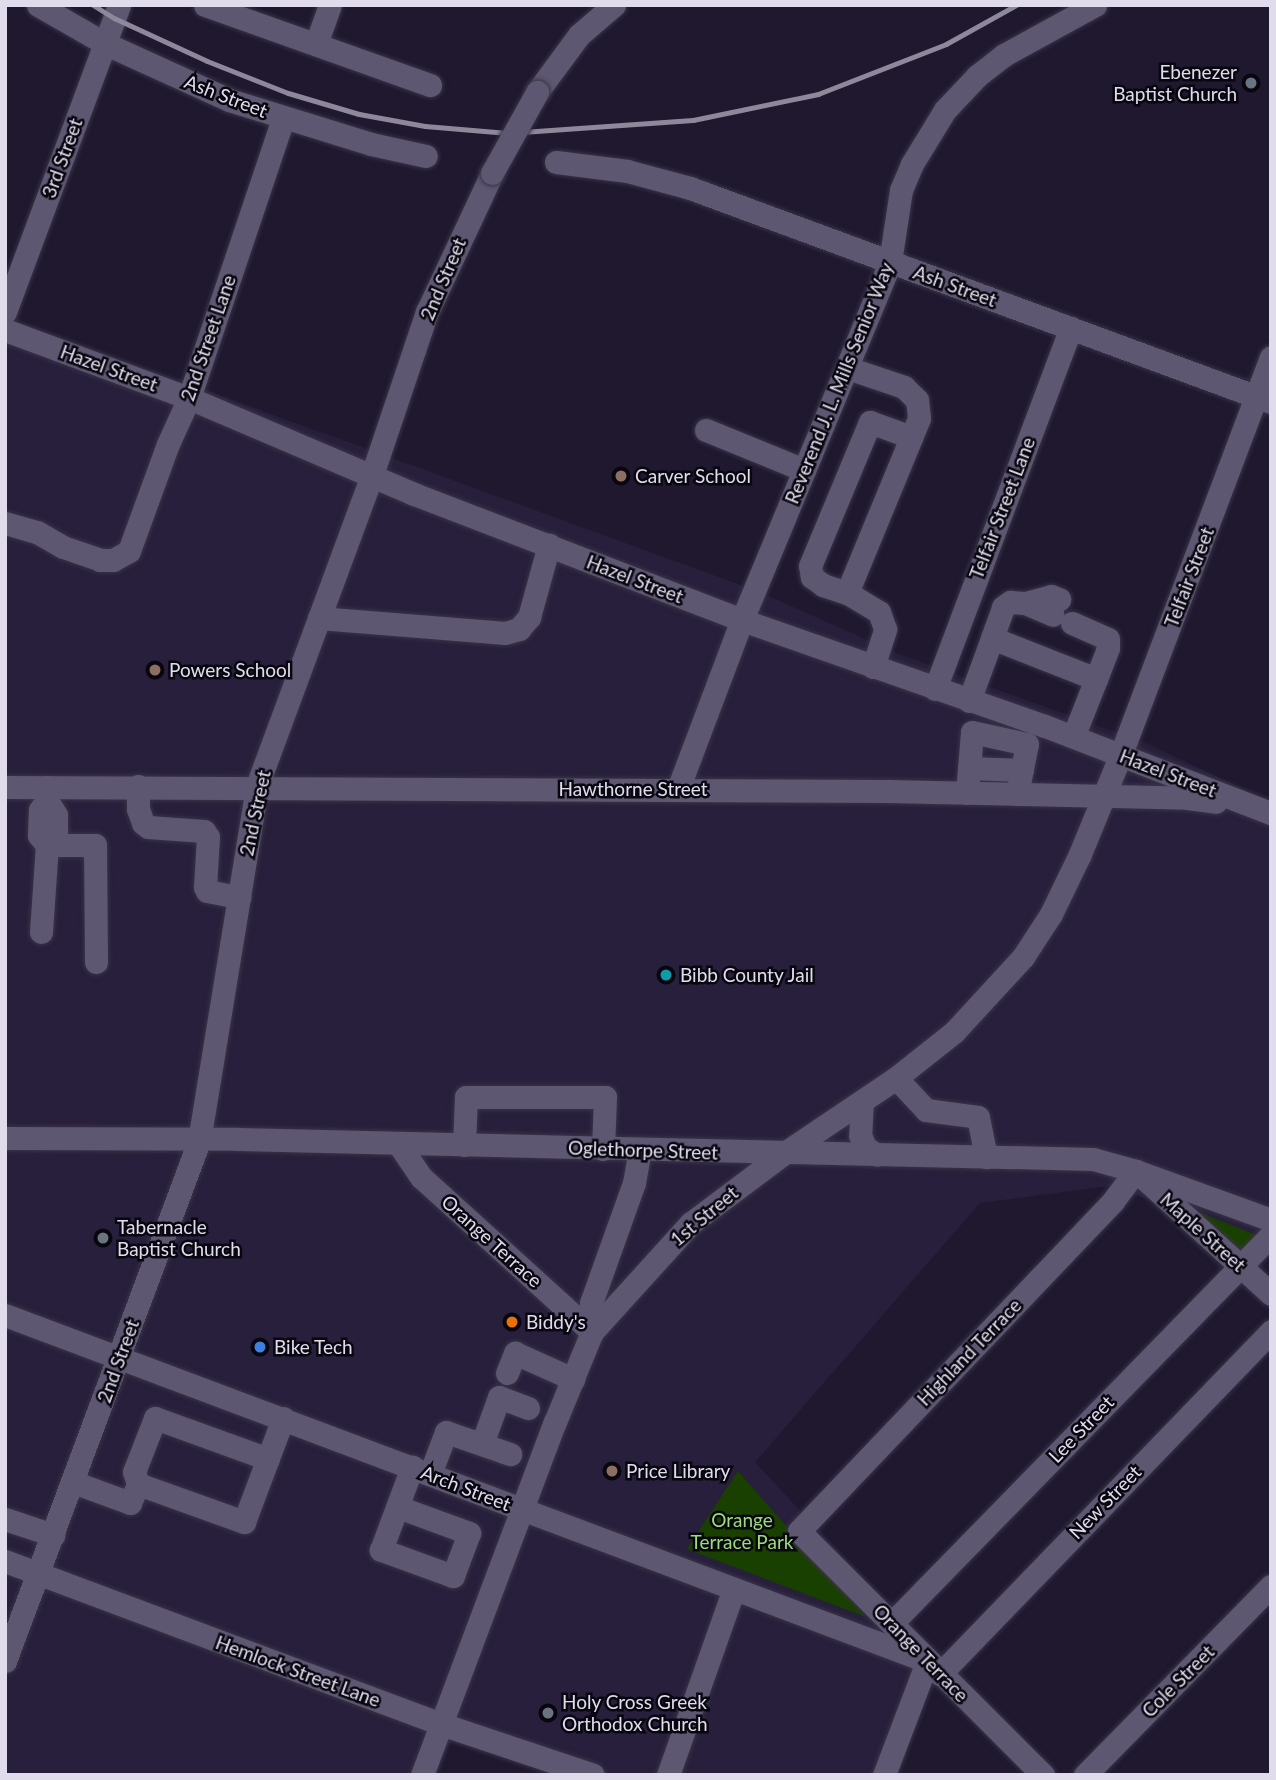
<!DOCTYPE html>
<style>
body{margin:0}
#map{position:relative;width:1276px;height:1780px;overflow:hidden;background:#1f182f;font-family:Lato,sans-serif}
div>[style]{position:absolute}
.built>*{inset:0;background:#281f3c}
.green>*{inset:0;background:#1a4000}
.roads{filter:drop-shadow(0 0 2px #383446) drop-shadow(0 0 2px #383446)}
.minor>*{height:23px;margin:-11.5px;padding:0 11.5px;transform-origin:11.5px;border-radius:11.5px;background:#5e5772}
.rail>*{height:5px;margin:-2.5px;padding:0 2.5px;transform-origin:2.5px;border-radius:2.5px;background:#8e889b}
.bridges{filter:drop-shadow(0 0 2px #383446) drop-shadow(0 0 2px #383446)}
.minor-bridge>*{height:23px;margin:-11.5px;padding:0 11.5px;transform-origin:11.5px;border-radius:11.5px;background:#5e5772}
.dots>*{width:19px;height:19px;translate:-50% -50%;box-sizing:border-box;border:4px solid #08060f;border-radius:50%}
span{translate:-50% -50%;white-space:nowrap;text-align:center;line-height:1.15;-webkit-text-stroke:5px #08060f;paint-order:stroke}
.poi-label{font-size:19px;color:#e0dcec}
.right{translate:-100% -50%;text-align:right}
.left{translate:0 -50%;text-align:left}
.street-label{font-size:19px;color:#e0dcec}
.park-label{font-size:19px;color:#9cdc7d}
.frame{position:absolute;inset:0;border:7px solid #e0dcec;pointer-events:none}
</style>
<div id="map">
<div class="built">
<div style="clip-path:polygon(5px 317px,760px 592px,899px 654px,1146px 743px,1271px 802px,1271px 1242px,1110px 1186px,980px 1203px,755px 1462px,860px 1576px,942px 1656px,897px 1775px,565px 1775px,451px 1738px,437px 1775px,5px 1775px)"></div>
</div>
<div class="green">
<div style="clip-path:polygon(1181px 1205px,1264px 1238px,1240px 1261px)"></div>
<div style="clip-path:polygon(738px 1471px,866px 1617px,687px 1549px)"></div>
</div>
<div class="roads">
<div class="minor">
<div style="left:38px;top:5px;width:76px;rotate:29.9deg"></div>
<div style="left:104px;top:43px;width:137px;rotate:24.5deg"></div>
<div style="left:229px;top:100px;width:149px;rotate:17.2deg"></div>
<div style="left:371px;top:144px;width:56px;rotate:12.3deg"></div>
<div style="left:205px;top:5px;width:239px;rotate:19.6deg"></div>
<div style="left:316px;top:44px;width:41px;rotate:-70.3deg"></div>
<div style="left:537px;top:92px;width:71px;rotate:-53.6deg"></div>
<div style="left:579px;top:35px;width:46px;rotate:-40.6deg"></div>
<div style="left:556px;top:162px;width:72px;rotate:7.2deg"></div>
<div style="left:627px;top:171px;width:65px;rotate:15.1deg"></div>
<div style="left:690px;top:188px;width:619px;rotate:20.22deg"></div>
<div style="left:5px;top:312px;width:327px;rotate:-69.6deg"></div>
<div style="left:5px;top:330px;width:196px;rotate:20.3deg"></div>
<div style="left:189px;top:398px;width:245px;rotate:23.1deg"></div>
<div style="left:414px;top:494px;width:351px;rotate:21deg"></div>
<div style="left:742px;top:620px;width:321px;rotate:19.3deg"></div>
<div style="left:1045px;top:726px;width:242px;rotate:21.1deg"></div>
<div style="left:706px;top:430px;width:106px;rotate:22.2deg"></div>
<div style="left:5px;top:523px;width:33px;rotate:16deg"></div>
<div style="left:37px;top:532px;width:30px;rotate:30deg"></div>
<div style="left:63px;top:547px;width:39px;rotate:19deg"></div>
<div style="left:100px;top:560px;width:13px"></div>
<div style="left:113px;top:560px;width:18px;rotate:-29deg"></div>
<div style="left:129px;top:551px;width:114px;rotate:-70deg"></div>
<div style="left:168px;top:444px;width:51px;rotate:-65.5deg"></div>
<div style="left:189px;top:398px;width:295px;rotate:-71.4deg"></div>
<div style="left:847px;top:593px;width:189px;rotate:-67.6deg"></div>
<div style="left:919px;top:418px;width:18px;rotate:-96deg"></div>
<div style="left:917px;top:400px;width:18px;rotate:-135deg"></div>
<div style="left:904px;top:387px;width:59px;rotate:-161.3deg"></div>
<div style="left:1025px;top:603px;width:27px;rotate:-15deg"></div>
<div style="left:1051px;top:596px;width:9px;rotate:21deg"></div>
<div style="left:319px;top:618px;width:187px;rotate:4.6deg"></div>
<div style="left:505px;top:633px;width:15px;rotate:-16deg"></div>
<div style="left:519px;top:629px;width:16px;rotate:-50deg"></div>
<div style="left:529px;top:617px;width:75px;rotate:-74.5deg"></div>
<div style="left:1072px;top:623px;width:39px;rotate:24deg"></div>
<div style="left:1108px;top:639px;width:9px;rotate:90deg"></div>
<div style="left:1108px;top:648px;width:33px;rotate:111deg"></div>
<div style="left:992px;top:638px;width:33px;rotate:-70deg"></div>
<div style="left:1003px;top:607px;width:9px;rotate:-36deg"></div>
<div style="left:1010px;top:602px;width:15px;rotate:4deg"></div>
<div style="left:1025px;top:603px;width:30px;rotate:23deg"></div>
<div style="left:873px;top:667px;width:40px;rotate:-72deg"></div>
<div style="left:885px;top:629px;width:18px;rotate:-109deg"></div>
<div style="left:879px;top:612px;width:37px;rotate:-149deg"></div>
<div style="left:847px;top:593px;width:25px;rotate:-162deg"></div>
<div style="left:823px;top:585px;width:14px;rotate:-144deg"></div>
<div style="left:812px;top:577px;width:11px;rotate:-100deg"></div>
<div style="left:810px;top:566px;width:156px;rotate:-67.4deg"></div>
<div style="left:870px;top:422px;width:44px;rotate:20.1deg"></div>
<div style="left:935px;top:689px;width:386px;rotate:-69.4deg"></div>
<div style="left:969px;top:701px;width:67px;rotate:-69.9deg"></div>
<div style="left:992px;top:638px;width:112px;rotate:21.5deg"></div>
<div style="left:1096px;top:679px;width:62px;rotate:111.6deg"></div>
<div style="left:969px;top:768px;width:53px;rotate:2.2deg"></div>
<div style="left:138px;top:786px;width:23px;rotate:90deg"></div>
<div style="left:138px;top:809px;width:15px;rotate:70deg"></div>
<div style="left:143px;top:823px;width:6px;rotate:39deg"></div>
<div style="left:148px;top:827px;width:56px;rotate:4.1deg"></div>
<div style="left:204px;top:831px;width:7px;rotate:56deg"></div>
<div style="left:208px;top:837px;width:50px;rotate:93.4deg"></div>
<div style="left:205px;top:887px;width:4px;rotate:63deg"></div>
<div style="left:207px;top:891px;width:33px;rotate:11deg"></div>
<div style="left:5px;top:787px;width:883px;rotate:0.26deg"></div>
<div style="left:888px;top:791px;width:300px;rotate:1.3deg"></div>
<div style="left:1188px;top:798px;width:28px;rotate:8deg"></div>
<div style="left:678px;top:789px;width:181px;rotate:-69.3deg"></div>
<div style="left:742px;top:620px;width:387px;rotate:-67.5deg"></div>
<div style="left:890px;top:262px;width:73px;rotate:-81.3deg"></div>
<div style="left:901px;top:190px;width:28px;rotate:-67deg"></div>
<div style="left:912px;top:164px;width:63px;rotate:-58.6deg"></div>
<div style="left:945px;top:110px;width:47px;rotate:-46.7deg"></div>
<div style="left:977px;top:76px;width:34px;rotate:-38deg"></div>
<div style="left:1004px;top:55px;width:104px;rotate:-28.8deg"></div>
<div style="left:967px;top:793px;width:61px;rotate:-85.3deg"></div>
<div style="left:972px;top:732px;width:56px;rotate:12.3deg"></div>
<div style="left:1027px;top:744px;width:51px;rotate:101.3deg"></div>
<div style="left:47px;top:845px;width:48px"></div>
<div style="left:95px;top:845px;width:117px;rotate:89.5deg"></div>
<div style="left:47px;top:845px;width:13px;rotate:-129deg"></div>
<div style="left:39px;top:835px;width:25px;rotate:-88deg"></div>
<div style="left:40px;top:810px;width:12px;rotate:-55deg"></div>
<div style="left:41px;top:932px;width:87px;rotate:-86.1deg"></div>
<div style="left:47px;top:845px;width:13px;rotate:-45deg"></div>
<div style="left:56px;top:836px;width:21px;rotate:-90deg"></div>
<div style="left:56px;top:815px;width:17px;rotate:-121deg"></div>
<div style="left:47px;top:800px;width:13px;rotate:-90deg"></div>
<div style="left:896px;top:1078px;width:44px;rotate:46.8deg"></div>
<div style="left:926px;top:1110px;width:52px;rotate:7.7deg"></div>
<div style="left:978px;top:1117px;width:41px;rotate:78.7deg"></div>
<div style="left:862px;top:1101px;width:34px;rotate:93deg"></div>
<div style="left:860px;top:1135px;width:13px;rotate:67deg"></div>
<div style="left:865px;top:1147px;width:14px;rotate:34deg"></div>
<div style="left:5px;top:1138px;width:233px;rotate:0.2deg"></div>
<div style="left:238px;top:1139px;width:855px;rotate:1.34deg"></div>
<div style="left:1093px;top:1159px;width:45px;rotate:15.6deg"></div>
<div style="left:1136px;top:1171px;width:144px;rotate:19.9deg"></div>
<div style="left:398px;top:1143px;width:41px;rotate:55.9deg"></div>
<div style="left:421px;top:1177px;width:231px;rotate:42.2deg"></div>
<div style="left:464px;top:1145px;width:48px;rotate:-87.6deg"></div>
<div style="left:466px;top:1097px;width:139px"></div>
<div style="left:605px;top:1097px;width:52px;rotate:92.2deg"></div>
<div style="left:5px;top:1315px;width:978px;rotate:20.58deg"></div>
<div style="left:592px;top:1332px;width:29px;rotate:-92deg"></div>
<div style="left:591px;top:1303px;width:127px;rotate:-70.3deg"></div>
<div style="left:634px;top:1183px;width:34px;rotate:-80deg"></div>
<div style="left:507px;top:1373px;width:22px;rotate:-68deg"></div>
<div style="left:515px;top:1353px;width:64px;rotate:24.1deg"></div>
<div style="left:482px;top:1444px;width:50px;rotate:-70.1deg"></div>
<div style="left:499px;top:1397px;width:31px;rotate:21deg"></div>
<div style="left:430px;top:1474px;width:45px;rotate:-69.1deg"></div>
<div style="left:446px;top:1432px;width:68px;rotate:19deg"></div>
<div style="left:73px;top:1482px;width:61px;rotate:20.2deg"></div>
<div style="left:130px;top:1503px;width:21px;rotate:-67deg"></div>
<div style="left:138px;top:1484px;width:113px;rotate:19.7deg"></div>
<div style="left:244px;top:1522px;width:111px;rotate:-69.4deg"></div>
<div style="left:138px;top:1484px;width:13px;rotate:-108deg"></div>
<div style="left:134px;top:1472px;width:58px;rotate:-68.7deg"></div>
<div style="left:155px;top:1418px;width:120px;rotate:19.9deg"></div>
<div style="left:398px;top:1507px;width:76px;rotate:20.1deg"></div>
<div style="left:469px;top:1533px;width:46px;rotate:110.4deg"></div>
<div style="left:453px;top:1576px;width:77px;rotate:-160.1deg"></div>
<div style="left:381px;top:1550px;width:89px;rotate:-69.5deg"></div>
<div style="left:5px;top:1519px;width:51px;rotate:18.4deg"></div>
<div style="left:5px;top:1561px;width:465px;rotate:20.5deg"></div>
<div style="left:441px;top:1724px;width:160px;rotate:18.5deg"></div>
<div style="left:892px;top:1623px;width:542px;rotate:-45.67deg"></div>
<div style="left:5px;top:1661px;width:555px;rotate:-69.54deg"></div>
<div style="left:199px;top:1141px;width:360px;rotate:-80.7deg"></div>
<div style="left:257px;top:786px;width:332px;rotate:-69.7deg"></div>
<div style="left:372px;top:475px;width:172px;rotate:-71.4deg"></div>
<div style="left:427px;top:312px;width:153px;rotate:-64.9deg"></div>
<div style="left:940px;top:1674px;width:477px;rotate:-46deg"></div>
<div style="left:422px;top:1775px;width:377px;rotate:-69.4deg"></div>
<div style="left:555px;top:1422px;width:97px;rotate:-67.7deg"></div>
<div style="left:592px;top:1332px;width:147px;rotate:-47.8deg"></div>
<div style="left:691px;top:1223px;width:115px;rotate:-36.9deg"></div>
<div style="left:783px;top:1154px;width:136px;rotate:-33.9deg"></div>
<div style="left:896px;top:1078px;width:74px;rotate:-38.4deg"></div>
<div style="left:954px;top:1032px;width:102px;rotate:-47.4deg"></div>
<div style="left:1023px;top:957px;width:51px;rotate:-56.9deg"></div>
<div style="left:1051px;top:914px;width:67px;rotate:-64.2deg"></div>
<div style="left:1080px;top:854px;width:108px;rotate:-67.7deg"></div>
<div style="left:1121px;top:754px;width:424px;rotate:-69.3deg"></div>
<div style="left:668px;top:1775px;width:197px;rotate:-70.5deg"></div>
<div style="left:884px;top:1775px;width:121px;rotate:-69.2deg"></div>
<div style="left:1043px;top:1775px;width:345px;rotate:-135deg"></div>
<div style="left:799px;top:1531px;width:456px;rotate:-46.4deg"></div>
<div style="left:1113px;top:1201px;width:38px;rotate:-53deg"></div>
<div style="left:1136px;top:1171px;width:183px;rotate:42.3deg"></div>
<div style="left:1085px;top:1775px;width:265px;rotate:-45.5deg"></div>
</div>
</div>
<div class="rail">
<div style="left:93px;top:5px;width:25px;rotate:32deg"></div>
<div style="left:114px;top:18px;width:102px;rotate:24.8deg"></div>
<div style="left:207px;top:61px;width:87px;rotate:21.6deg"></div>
<div style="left:288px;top:93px;width:74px;rotate:16.5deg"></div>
<div style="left:359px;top:114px;width:67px;rotate:10.3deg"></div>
<div style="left:425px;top:126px;width:83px;rotate:4.8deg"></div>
<div style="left:508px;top:133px;width:185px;rotate:-4deg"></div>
<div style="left:693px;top:120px;width:128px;rotate:-11.7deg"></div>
<div style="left:818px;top:94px;width:137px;rotate:-21.3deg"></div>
<div style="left:946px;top:44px;width:80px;rotate:-29.1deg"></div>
</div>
<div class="bridges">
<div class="minor-bridge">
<div style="left:492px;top:173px;width:93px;rotate:-60.9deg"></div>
</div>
</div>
<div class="dots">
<div style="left:1251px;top:83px;background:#6b7280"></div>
<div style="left:621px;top:476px;background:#8d6e63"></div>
<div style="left:155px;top:670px;background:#8d6e63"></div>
<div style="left:666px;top:975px;background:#0f9aa8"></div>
<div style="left:103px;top:1238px;background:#6b7280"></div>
<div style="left:512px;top:1322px;background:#e8710a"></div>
<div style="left:260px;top:1347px;background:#3f7fe0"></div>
<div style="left:612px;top:1471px;background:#8d6e63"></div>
<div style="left:548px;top:1713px;background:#6b7280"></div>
</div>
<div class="poi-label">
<span class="right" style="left:1237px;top:83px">Ebenezer<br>Baptist Church</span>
<span class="left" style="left:635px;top:476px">Carver School</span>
<span class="left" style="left:169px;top:670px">Powers School</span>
<span class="left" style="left:680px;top:975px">Bibb County Jail</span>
<span class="left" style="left:117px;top:1238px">Tabernacle<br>Baptist Church</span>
<span class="left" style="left:526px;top:1322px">Biddy's</span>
<span class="left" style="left:274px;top:1347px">Bike Tech</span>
<span class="left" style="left:626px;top:1471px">Price Library</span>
<span class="left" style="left:562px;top:1713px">Holy Cross Greek<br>Orthodox Church</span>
</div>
<div class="street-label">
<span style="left:226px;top:96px;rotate:21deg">Ash Street</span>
<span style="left:62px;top:158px;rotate:-70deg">3rd Street</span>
<span style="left:443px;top:279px;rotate:-67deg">2nd Street</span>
<span style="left:955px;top:286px;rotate:20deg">Ash Street</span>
<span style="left:208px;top:338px;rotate:-71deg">2nd Street Lane</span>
<span style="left:109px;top:368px;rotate:20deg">Hazel Street</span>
<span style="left:839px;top:383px;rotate:-68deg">Reverend J. L. Mills Senior Way</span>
<span style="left:1002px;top:508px;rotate:-69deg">Telfair Street Lane</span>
<span style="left:1189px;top:577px;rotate:-69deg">Telfair Street</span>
<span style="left:635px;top:579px;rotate:21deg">Hazel Street</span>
<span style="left:1168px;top:773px;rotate:21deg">Hazel Street</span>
<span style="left:633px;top:789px">Hawthorne Street</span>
<span style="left:255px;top:813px;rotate:-78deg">2nd Street</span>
<span style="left:643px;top:1150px;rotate:2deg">Oglethorpe Street</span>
<span style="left:704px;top:1216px;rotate:-40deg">1st Street</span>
<span style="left:1203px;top:1232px;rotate:42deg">Maple Street</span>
<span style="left:492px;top:1241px;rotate:42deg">Orange Terrace</span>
<span style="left:969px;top:1352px;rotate:-46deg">Highland Terrace</span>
<span style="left:118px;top:1361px;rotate:-70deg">2nd Street</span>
<span style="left:1081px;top:1429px;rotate:-46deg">Lee Street</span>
<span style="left:466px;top:1488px;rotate:21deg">Arch Street</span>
<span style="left:1105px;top:1502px;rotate:-46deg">New Street</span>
<span style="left:921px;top:1653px;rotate:46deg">Orange Terrace</span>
<span style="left:298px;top:1671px;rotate:20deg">Hemlock Street Lane</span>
<span style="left:1178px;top:1681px;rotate:-45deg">Cole Street</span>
</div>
<div class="park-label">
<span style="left:742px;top:1531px">Orange<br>Terrace Park</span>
</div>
<div class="frame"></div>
</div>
